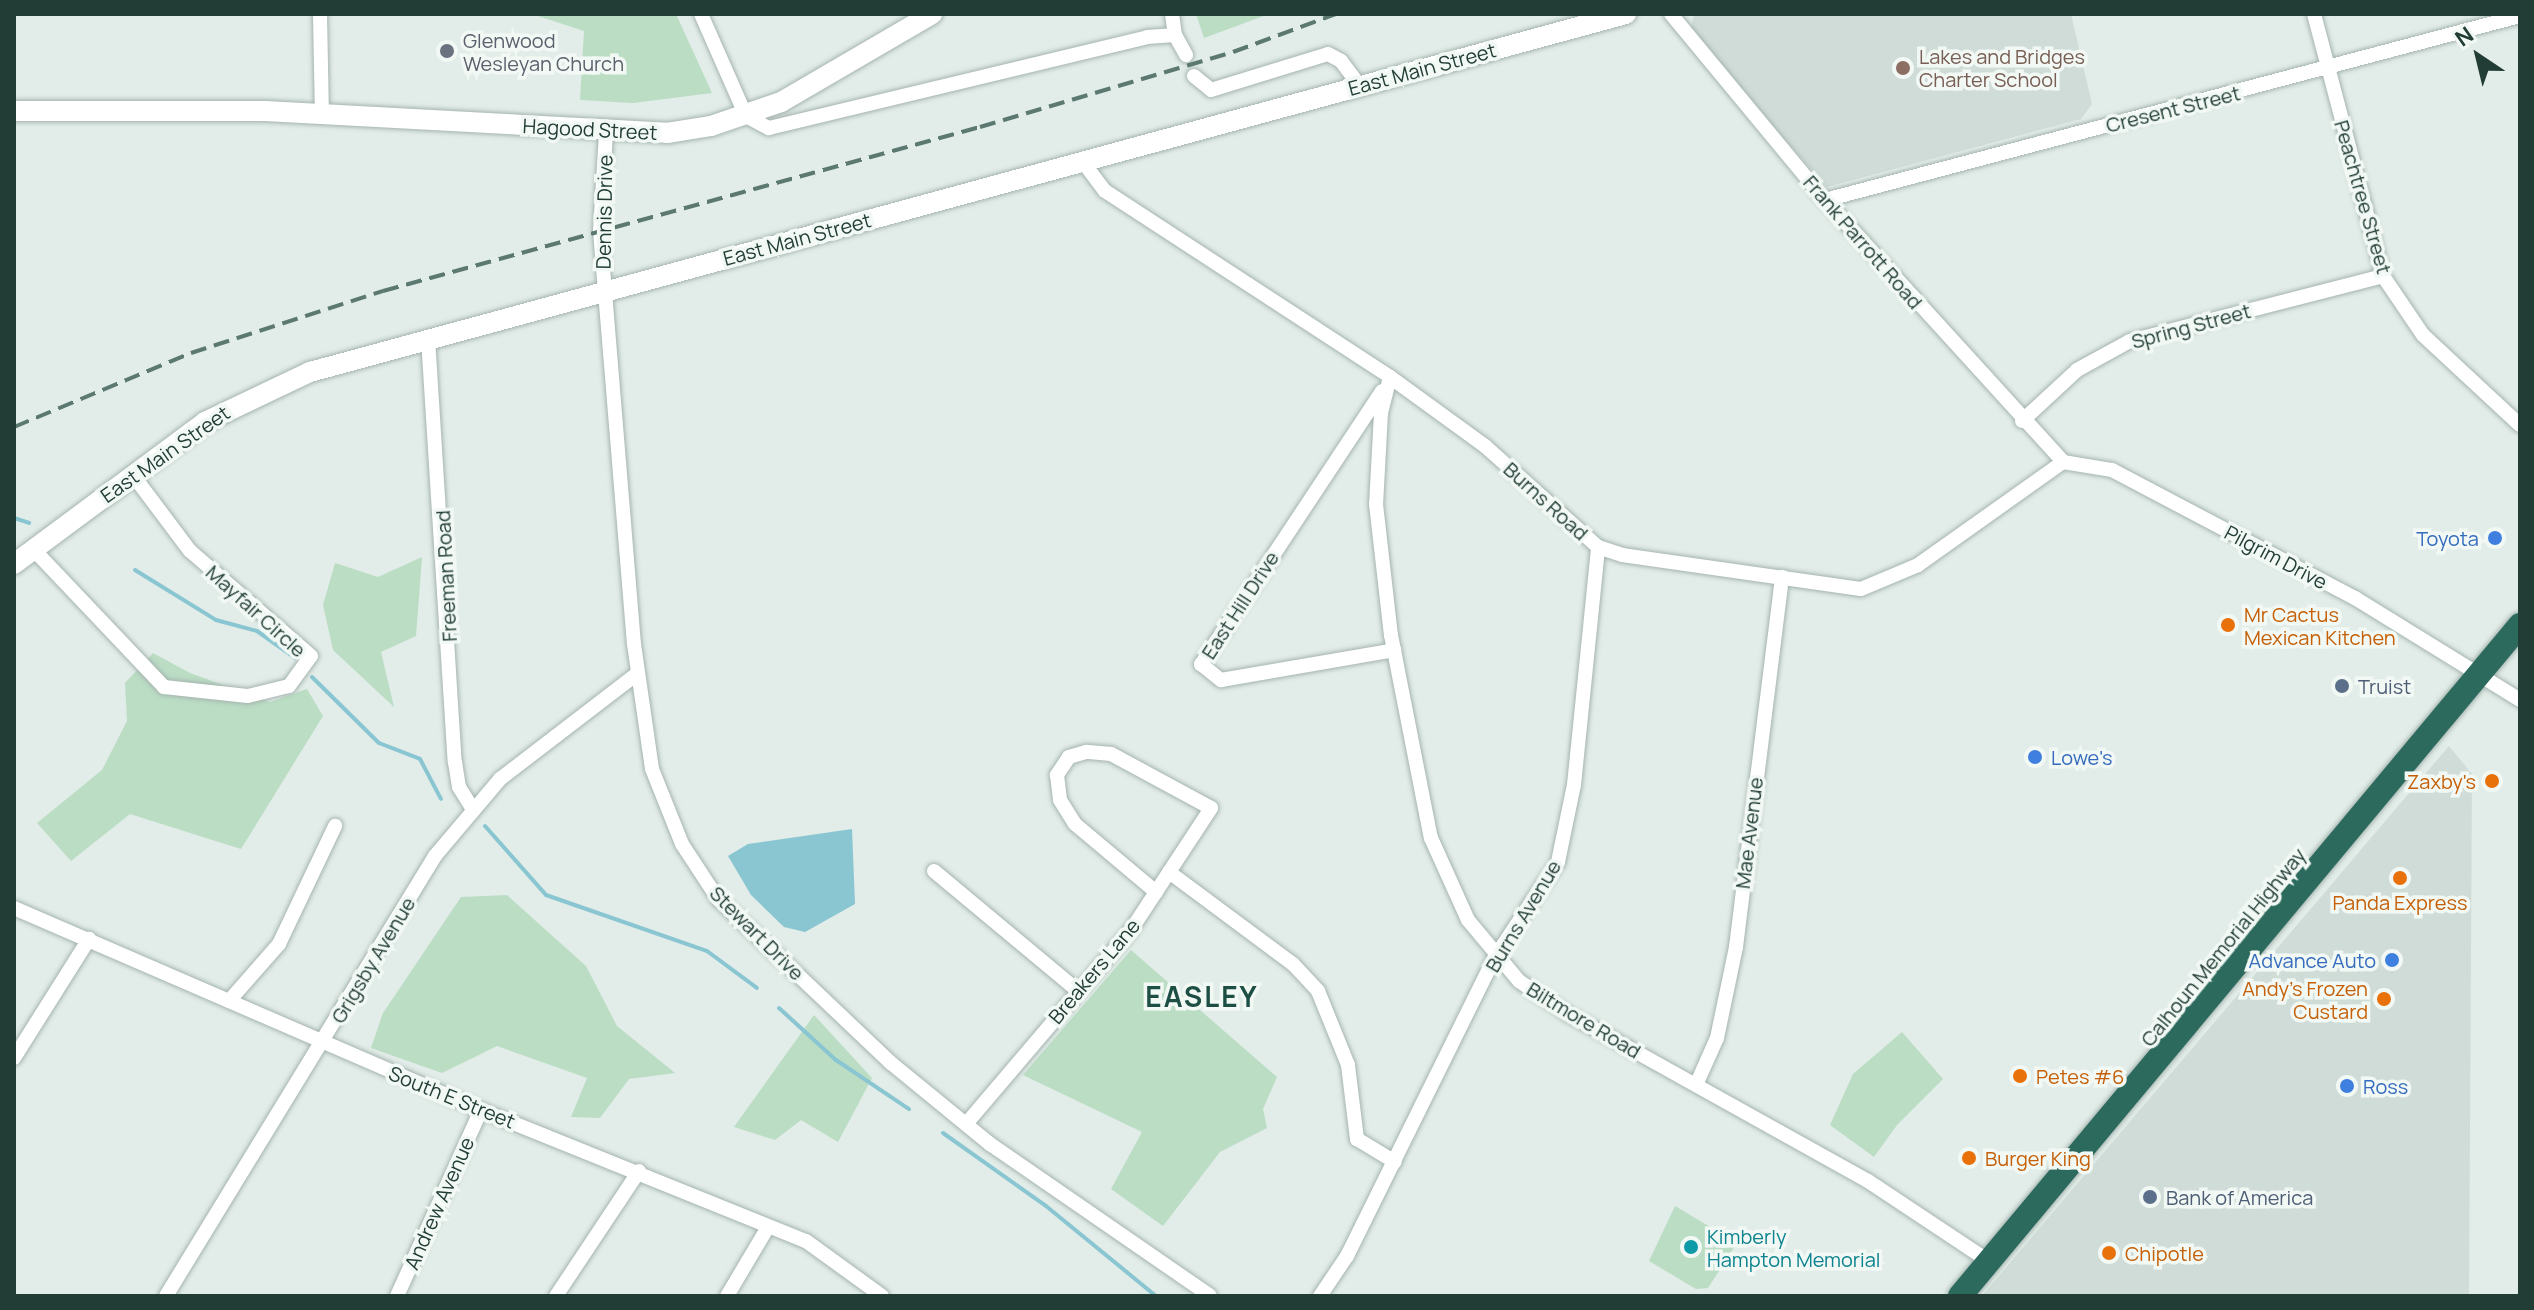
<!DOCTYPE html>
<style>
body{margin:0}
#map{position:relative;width:2534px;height:1310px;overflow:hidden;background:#e2ece8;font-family:Manrope,sans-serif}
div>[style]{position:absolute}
.built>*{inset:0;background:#d0dcd7}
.green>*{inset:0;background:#baddc4}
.water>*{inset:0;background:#89c6d2}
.stream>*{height:4px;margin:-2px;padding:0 2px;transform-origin:2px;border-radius:2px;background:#89c6d2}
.roads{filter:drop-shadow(0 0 2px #a5b4af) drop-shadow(0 0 2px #a5b4af)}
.street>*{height:14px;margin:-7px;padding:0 7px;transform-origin:7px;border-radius:7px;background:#fff}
.secondary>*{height:20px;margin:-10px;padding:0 10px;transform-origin:10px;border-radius:10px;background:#fff}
.highway>*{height:24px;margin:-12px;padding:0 12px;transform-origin:12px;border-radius:12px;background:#2d6a5e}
.rail>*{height:4px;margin-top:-2px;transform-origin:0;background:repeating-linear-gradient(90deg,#5c7971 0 16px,transparent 0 24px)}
.dots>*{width:22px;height:22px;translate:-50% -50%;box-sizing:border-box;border:4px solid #f2f9f5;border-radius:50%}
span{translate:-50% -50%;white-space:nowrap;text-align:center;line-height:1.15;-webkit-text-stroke:7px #f2f9f5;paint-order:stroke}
.worship-label{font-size:20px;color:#5b616d}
.left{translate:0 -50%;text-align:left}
.education-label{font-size:20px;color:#785e54}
.street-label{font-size:20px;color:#223d36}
.shop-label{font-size:20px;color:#366cbe}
.right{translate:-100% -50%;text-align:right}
.food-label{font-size:20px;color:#c56008}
.service-label{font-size:20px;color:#4e5e75}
.culture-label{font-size:20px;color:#0d838f}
.district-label{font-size:28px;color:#1d4f44;font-weight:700;letter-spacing:2px}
.frame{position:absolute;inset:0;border:16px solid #223d36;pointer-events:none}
.north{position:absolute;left:2438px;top:16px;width:80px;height:80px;-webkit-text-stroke:6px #f2f9f5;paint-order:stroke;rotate:325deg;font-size:22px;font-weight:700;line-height:32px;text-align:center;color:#223d36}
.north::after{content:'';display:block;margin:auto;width:28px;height:36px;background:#223d36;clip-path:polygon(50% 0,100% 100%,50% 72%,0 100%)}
</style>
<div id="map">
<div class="built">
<div style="clip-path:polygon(1700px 14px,2071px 14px,2092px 104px,2081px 119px,1827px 187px,1690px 32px,1694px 16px)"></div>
<div style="clip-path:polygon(2449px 746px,2472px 774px,2469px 1296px,1982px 1296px)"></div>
</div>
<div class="green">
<div style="clip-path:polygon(532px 14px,676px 14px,712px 93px,633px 103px,580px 100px,584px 31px)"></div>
<div style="clip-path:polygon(1196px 14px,1269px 14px,1204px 38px)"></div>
<div style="clip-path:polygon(422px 557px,416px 636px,381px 652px,394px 707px,333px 650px,323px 605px,335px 563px,378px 577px)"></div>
<div style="clip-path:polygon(153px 653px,190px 673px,270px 702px,307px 689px,323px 716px,241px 849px,130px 814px,71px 861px,37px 823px,102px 770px,127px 721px,125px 683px)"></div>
<div style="clip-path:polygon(507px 895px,586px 966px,617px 1026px,675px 1073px,629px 1079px,600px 1118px,571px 1117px,587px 1078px,497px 1046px,442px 1073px,371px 1048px,383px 1013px,461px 897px)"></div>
<div style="clip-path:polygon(1131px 950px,1277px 1077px,1263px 1109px,1267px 1128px,1220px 1152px,1163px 1226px,1111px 1189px,1142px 1132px,1023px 1075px)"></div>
<div style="clip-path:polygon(814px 1015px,872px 1078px,838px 1142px,801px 1120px,775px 1140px,734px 1127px)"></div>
<div style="clip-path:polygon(1902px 1032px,1943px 1079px,1897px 1125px,1874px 1157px,1830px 1125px,1853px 1074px)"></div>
<div style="clip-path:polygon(1675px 1206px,1737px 1243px,1708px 1288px,1696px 1289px,1649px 1261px)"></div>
</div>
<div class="water">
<div style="clip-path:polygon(852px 829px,855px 904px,805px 932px,784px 927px,751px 895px,728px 856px,748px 844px)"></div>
</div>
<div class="stream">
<div style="left:14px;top:518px;width:16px;rotate:18deg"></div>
<div style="left:135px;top:570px;width:95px;rotate:31.7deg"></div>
<div style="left:216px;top:620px;width:42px;rotate:15deg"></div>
<div style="left:257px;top:631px;width:47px;rotate:35.4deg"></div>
<div style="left:312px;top:677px;width:94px;rotate:44.6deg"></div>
<div style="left:379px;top:743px;width:44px;rotate:21.3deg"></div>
<div style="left:420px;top:759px;width:45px;rotate:62.3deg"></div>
<div style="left:485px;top:826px;width:92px;rotate:48.5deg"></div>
<div style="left:546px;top:895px;width:170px;rotate:19.2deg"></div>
<div style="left:707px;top:951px;width:62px;rotate:36.5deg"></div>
<div style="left:779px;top:1008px;width:77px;rotate:42.4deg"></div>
<div style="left:836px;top:1060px;width:88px;rotate:33.9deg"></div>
<div style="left:943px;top:1133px;width:126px;rotate:35.3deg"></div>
<div style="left:1046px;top:1206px;width:142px;rotate:39.3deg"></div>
</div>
<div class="roads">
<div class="street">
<div style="left:320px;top:14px;width:100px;rotate:88.9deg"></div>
<div style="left:701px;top:14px;width:111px;rotate:66.2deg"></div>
<div style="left:746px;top:116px;width:26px;rotate:28deg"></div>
<div style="left:769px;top:128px;width:389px;rotate:-13.5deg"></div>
<div style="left:1147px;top:37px;width:28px;rotate:-4deg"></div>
<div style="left:1175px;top:35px;width:23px;rotate:61deg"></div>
<div style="left:1172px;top:14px;width:21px;rotate:82deg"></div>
<div style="left:1671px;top:14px;width:241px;rotate:50.4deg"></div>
<div style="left:1825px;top:200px;width:354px;rotate:47.7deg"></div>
<div style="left:2314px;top:14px;width:271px;rotate:75.2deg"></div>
<div style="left:2383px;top:276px;width:71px;rotate:55.9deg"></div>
<div style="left:2423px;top:335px;width:132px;rotate:42.9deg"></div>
<div style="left:1194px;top:76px;width:22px;rotate:39deg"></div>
<div style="left:1211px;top:90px;width:122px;rotate:-17.1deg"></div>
<div style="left:1328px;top:54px;width:15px;rotate:28deg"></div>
<div style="left:1341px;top:61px;width:30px;rotate:53deg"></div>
<div style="left:606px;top:133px;width:98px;rotate:93.5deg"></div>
<div style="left:600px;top:231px;width:414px;rotate:85.3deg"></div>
<div style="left:634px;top:644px;width:126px;rotate:81.8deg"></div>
<div style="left:652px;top:769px;width:81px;rotate:68.2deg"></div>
<div style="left:682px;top:844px;width:66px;rotate:56.8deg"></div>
<div style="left:718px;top:899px;width:238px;rotate:43.5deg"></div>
<div style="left:891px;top:1063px;width:128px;rotate:39.3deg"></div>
<div style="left:990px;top:1144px;width:267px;rotate:34.6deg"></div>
<div style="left:1083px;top:162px;width:36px;rotate:53deg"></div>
<div style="left:1105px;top:191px;width:340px;rotate:33.1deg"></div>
<div style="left:1390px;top:377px;width:117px;rotate:36deg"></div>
<div style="left:1485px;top:446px;width:152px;rotate:41.8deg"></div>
<div style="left:1598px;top:547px;width:25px;rotate:18deg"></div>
<div style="left:1622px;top:555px;width:241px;rotate:8.1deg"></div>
<div style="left:1861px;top:589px;width:62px;rotate:-22.8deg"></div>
<div style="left:1918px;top:565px;width:178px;rotate:-35.4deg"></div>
<div style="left:1825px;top:200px;width:719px;rotate:-14.83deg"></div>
<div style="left:428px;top:338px;width:425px;rotate:86.4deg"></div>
<div style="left:455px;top:762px;width:25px;rotate:81deg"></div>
<div style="left:459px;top:787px;width:26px;rotate:58deg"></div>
<div style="left:1390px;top:377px;width:37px;rotate:104deg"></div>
<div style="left:1381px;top:413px;width:91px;rotate:93.1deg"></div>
<div style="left:1376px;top:504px;width:132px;rotate:83.5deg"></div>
<div style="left:1391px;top:635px;width:207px;rotate:78.9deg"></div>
<div style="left:1431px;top:838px;width:90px;rotate:65.7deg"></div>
<div style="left:1468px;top:920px;width:80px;rotate:50.1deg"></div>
<div style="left:1519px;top:981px;width:59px;rotate:34deg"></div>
<div style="left:1568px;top:1014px;width:343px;rotate:29.1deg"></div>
<div style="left:1868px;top:1181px;width:146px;rotate:33.6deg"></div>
<div style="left:1382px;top:391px;width:328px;rotate:123.5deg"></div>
<div style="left:1201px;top:664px;width:26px;rotate:39deg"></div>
<div style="left:1221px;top:680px;width:176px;rotate:-9.8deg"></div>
<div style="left:2022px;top:421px;width:75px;rotate:-42.8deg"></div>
<div style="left:2077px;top:370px;width:60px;rotate:-28.7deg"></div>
<div style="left:2130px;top:341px;width:261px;rotate:-14.4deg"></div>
<div style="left:2063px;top:462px;width:50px;rotate:9.3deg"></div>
<div style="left:2112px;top:470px;width:275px;rotate:27.8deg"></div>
<div style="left:2355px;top:598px;width:194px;rotate:31.7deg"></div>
<div style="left:34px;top:550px;width:189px;rotate:46.5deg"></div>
<div style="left:164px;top:687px;width:84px;rotate:6.1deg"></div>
<div style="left:248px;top:696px;width:42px;rotate:-13.7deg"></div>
<div style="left:289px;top:686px;width:37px;rotate:-54deg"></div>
<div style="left:311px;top:656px;width:160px;rotate:-139deg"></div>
<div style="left:190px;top:551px;width:95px;rotate:-126.9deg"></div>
<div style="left:934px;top:871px;width:187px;rotate:39.8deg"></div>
<div style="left:1169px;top:872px;width:154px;rotate:36.6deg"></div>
<div style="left:1293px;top:964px;width:37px;rotate:47deg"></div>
<div style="left:1318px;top:991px;width:80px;rotate:67.9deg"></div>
<div style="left:1348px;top:1065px;width:75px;rotate:83.1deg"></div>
<div style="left:1357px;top:1139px;width:44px;rotate:31.2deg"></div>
<div style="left:14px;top:908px;width:509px;rotate:23.39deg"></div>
<div style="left:481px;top:1110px;width:350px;rotate:22deg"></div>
<div style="left:806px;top:1241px;width:94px;rotate:35.9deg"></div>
<div style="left:229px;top:1001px;width:76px;rotate:-48.7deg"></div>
<div style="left:279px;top:944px;width:131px;rotate:-64.6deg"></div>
<div style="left:14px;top:1058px;width:141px;rotate:-57.8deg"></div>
<div style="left:1696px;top:1085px;width:51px;rotate:-65.9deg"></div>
<div style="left:1717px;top:1038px;width:93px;rotate:-78.2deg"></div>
<div style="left:1736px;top:947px;width:373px;rotate:-82.9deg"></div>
<div style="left:966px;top:1124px;width:255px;rotate:-49.6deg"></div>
<div style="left:1131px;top:930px;width:146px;rotate:-56.7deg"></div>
<div style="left:1211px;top:808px;width:114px;rotate:-151.6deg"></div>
<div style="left:1111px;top:754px;width:25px;rotate:-175deg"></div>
<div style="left:1086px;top:752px;width:18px;rotate:164deg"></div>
<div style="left:1069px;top:757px;width:22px;rotate:124deg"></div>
<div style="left:1057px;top:775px;width:25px;rotate:83deg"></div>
<div style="left:1060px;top:800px;width:28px;rotate:58deg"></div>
<div style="left:1075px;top:824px;width:106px;rotate:40deg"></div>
<div style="left:166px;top:1296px;width:516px;rotate:-58.56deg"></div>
<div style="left:435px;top:856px;width:101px;rotate:-49.8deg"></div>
<div style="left:500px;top:779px;width:173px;rotate:-37.5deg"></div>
<div style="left:397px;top:1296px;width:204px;rotate:-65.7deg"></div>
<div style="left:556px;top:1296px;width:150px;rotate:-56.4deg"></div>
<div style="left:727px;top:1296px;width:80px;rotate:-59.3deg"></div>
<div style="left:1320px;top:1296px;width:48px;rotate:-56deg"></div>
<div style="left:1347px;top:1256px;width:334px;rotate:-63.7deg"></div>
<div style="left:1495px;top:957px;width:114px;rotate:-56.4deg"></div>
<div style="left:1558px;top:862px;width:79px;rotate:-78.3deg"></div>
<div style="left:1574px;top:785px;width:239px;rotate:-84.2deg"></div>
</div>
<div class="secondary">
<div style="left:14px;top:111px;width:251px"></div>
<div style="left:265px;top:111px;width:403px;rotate:3.1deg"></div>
<div style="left:667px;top:133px;width:45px;rotate:-9deg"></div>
<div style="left:711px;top:126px;width:74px;rotate:-18.9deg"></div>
<div style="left:781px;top:102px;width:175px;rotate:-30.2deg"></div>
<div style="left:14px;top:564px;width:238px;rotate:-36.6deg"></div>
<div style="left:205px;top:422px;width:116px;rotate:-25.5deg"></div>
<div style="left:310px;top:372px;width:1364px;rotate:-15.22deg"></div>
</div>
<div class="highway">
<div style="left:1960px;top:1296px;width:874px;rotate:-50.15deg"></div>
</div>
</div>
<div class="rail">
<div style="left:14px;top:427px;width:192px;rotate:-22.7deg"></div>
<div style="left:191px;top:353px;width:202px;rotate:-17.9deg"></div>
<div style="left:383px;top:291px;width:619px;rotate:-15.36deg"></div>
<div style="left:980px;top:127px;width:264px;rotate:-16.5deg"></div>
<div style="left:1233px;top:52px;width:110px;rotate:-20.3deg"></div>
</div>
<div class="dots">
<div style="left:447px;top:51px;background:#6b7280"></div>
<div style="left:1903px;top:68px;background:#8d6e63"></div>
<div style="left:2495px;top:538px;background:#3f7fe0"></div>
<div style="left:2228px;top:625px;background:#e8710a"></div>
<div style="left:2342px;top:686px;background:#5c6f8a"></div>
<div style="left:2035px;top:757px;background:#3f7fe0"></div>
<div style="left:2492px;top:781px;background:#e8710a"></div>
<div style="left:2400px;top:878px;background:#e8710a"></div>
<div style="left:2392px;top:960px;background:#3f7fe0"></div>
<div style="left:2384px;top:999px;background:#e8710a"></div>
<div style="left:2020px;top:1076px;background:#e8710a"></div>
<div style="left:2347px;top:1086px;background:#3f7fe0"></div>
<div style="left:1969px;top:1158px;background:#e8710a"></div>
<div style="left:2150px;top:1197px;background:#5c6f8a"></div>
<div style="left:1691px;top:1247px;background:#0f9aa8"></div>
<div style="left:2109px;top:1253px;background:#e8710a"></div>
</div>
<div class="worship-label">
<span class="left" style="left:463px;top:52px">Glenwood<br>Wesleyan Church</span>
</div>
<div class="education-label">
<span class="left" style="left:1919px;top:68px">Lakes and Bridges<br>Charter School</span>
</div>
<div class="street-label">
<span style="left:1422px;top:69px;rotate:-15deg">East Main Street</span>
<span style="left:2173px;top:109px;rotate:-14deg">Cresent Street</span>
<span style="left:590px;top:129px;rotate:3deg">Hagood Street</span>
<span style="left:2363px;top:197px;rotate:74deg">Peachtree Street</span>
<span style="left:604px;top:212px;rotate:-89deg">Dennis Drive</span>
<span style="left:797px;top:239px;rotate:-15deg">East Main Street</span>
<span style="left:1863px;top:242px;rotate:49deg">Frank Parrott Road</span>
<span style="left:2191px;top:326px;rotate:-15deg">Spring Street</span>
<span style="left:165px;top:454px;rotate:-35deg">East Main Street</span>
<span style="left:1546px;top:501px;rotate:42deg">Burns Road</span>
<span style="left:2276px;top:557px;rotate:28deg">Pilgrim Drive</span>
<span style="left:446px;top:576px;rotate:-93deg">Freeman Road</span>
<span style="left:1240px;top:605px;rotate:-57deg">East Hill Drive</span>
<span style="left:256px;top:611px;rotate:42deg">Mayfair Circle</span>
<span style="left:1749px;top:833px;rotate:-83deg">Mae Avenue</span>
<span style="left:1523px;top:916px;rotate:-59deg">Burns Avenue</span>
<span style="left:757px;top:933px;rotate:45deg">Stewart Drive</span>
<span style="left:2223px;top:947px;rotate:-51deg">Calhoun Memorial Highway</span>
<span style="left:373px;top:960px;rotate:-59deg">Grigsby Avenue</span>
<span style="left:1094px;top:971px;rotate:-50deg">Breakers Lane</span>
<span style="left:1584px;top:1020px;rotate:31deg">Biltmore Road</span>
<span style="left:452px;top:1097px;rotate:22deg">South E Street</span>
<span style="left:439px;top:1203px;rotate:-66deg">Andrew Avenue</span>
</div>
<div class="shop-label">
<span class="right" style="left:2479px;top:538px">Toyota</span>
<span class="left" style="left:2051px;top:757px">Lowe's</span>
<span class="right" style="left:2376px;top:960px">Advance Auto</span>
<span class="left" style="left:2363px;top:1086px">Ross</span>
</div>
<div class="food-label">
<span class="left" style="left:2244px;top:626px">Mr Cactus<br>Mexican Kitchen</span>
<span class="right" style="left:2476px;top:781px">Zaxby's</span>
<span style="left:2400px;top:902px">Panda Express</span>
<span class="right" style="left:2368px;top:1000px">Andy's Frozen<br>Custard</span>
<span class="left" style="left:2036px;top:1076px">Petes #6</span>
<span class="left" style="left:1985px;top:1158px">Burger King</span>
<span class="left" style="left:2125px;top:1253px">Chipotle</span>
</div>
<div class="service-label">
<span class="left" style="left:2358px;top:686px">Truist</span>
<span class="left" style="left:2166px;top:1197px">Bank of America</span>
</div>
<div class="culture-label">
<span class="left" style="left:1707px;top:1248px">Kimberly<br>Hampton Memorial</span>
</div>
<div class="district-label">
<span style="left:1202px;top:996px">EASLEY</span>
</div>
<div class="frame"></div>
<div class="north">N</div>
</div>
